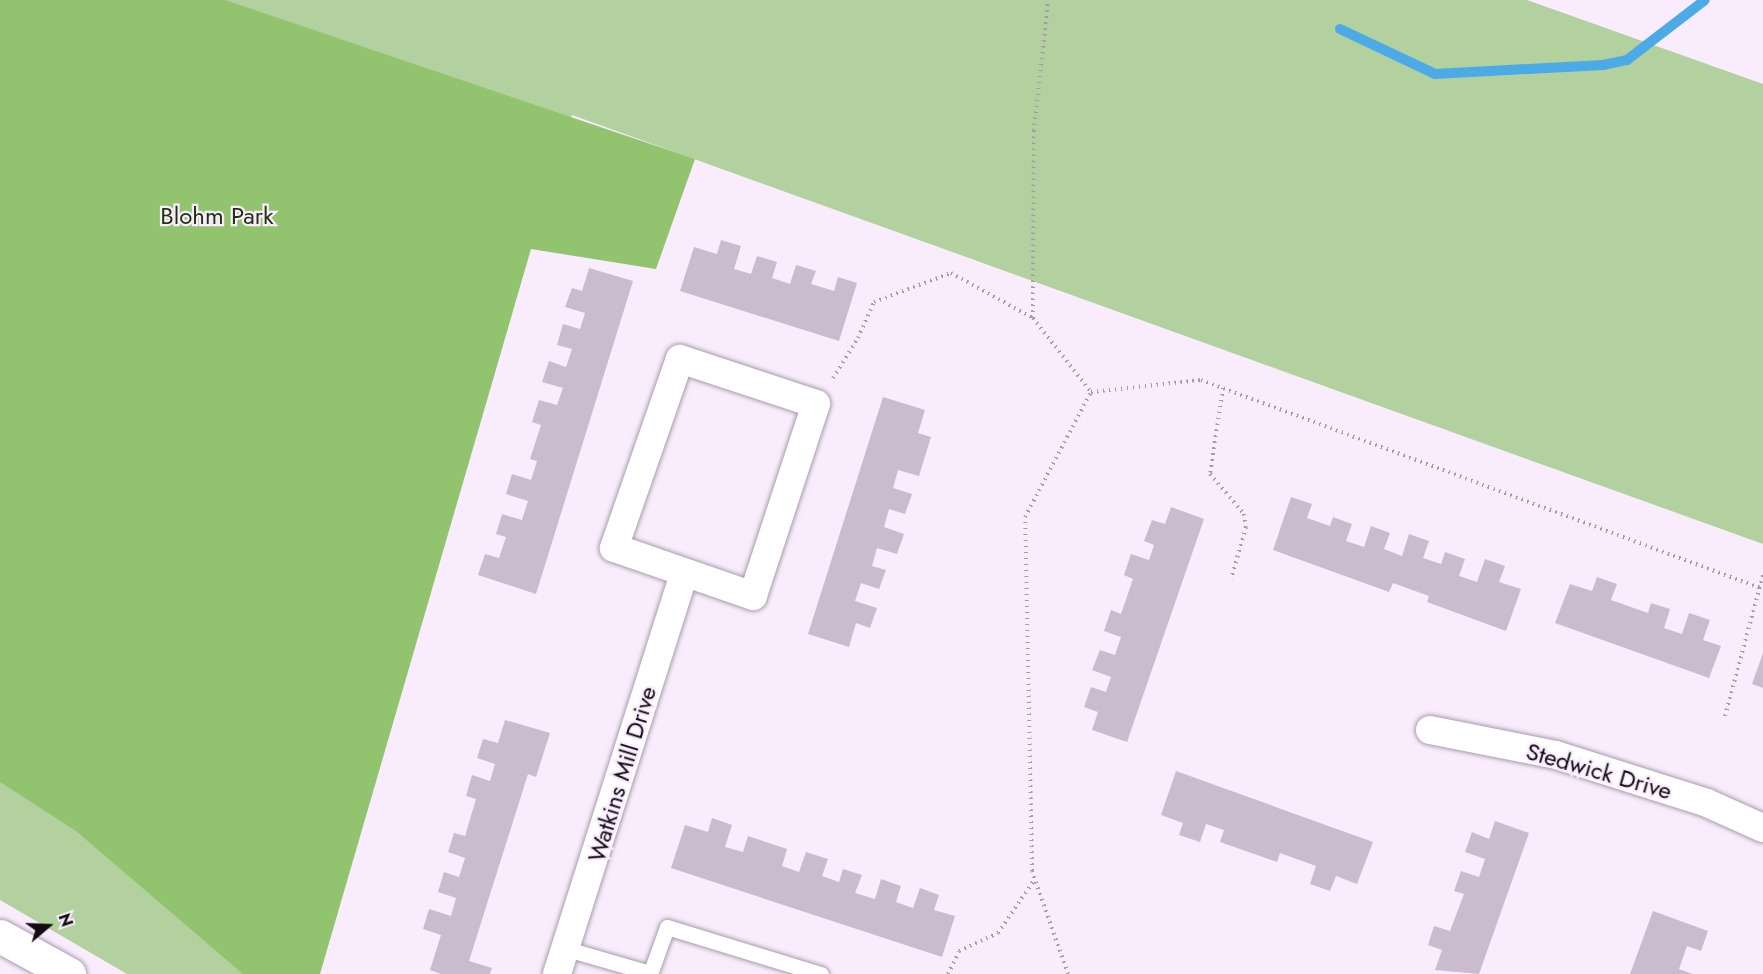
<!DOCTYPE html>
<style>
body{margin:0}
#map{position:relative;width:1763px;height:974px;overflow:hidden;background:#f9edfd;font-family:Jost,sans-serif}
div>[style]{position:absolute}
.green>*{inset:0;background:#b2d19e}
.forest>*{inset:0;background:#92c36e}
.stream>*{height:10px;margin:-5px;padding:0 5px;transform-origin:5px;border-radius:5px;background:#4caae7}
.building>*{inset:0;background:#cabbce}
.path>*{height:4px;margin-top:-2px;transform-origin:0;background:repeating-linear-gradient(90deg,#a69ca9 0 1.5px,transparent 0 6px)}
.roads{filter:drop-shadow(0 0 2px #aa9bae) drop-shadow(0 0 2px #aa9bae)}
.service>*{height:15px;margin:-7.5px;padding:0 7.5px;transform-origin:7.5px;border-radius:7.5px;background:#fff}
.minor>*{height:28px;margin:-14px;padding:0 14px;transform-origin:14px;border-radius:14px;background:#fff}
.tertiary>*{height:33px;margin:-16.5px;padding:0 16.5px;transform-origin:16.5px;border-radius:16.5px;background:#fff}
span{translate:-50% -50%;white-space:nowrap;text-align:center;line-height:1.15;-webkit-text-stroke:4.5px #f9edfd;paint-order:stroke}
.park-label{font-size:24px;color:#1e310e}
.street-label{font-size:24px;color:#120c13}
.north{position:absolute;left:18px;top:896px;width:60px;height:60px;-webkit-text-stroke:4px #f9edfd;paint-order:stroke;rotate:71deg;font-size:16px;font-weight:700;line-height:24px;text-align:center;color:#120c13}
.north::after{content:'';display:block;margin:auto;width:21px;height:27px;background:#120c13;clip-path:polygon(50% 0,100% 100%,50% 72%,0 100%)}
</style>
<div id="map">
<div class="green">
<div style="clip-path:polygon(0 0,1527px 0,1763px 84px,1763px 544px,572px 115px,244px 974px,127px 974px,0 900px)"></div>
</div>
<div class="forest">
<div style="clip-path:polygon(0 0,225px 0,695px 159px,656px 269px,531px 249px,320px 974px,243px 974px,76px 831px,0 782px)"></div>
</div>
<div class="stream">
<div style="left:1340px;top:29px;width:105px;rotate:25.3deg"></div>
<div style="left:1435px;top:74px;width:168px;rotate:-3.1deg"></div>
<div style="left:1603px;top:65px;width:25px;rotate:-12deg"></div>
<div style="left:1627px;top:60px;width:98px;rotate:-37.6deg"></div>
</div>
<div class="building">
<div style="clip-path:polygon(721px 240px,741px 246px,734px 269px,751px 274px,757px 256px,777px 262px,772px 278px,790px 284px,796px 265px,816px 271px,811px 284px,834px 291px,838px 277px,857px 283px,839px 341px,680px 291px,694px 247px,717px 254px)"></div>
<div style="clip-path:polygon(589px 268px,633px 281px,536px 594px,478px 575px,485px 554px,499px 558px,506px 537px,496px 534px,502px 514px,522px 520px,528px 501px,506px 494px,512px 474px,531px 480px,537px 461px,530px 459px,541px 425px,532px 422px,539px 400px,557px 405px,563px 388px,542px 382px,549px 361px,566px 367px,572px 349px,557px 345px,563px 324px,580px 329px,585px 313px,565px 307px,572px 288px,582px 291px)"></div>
<div style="clip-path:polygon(883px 397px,925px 410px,918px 433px,931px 437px,919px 476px,898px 470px,893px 488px,912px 494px,905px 514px,889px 509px,884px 527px,904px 534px,897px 554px,877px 548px,872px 566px,886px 570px,879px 589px,861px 583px,855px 601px,877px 608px,870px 628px,856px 623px,849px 647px,808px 634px)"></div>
<div style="clip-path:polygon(1291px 497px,1312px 504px,1307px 518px,1330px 526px,1333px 517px,1352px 524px,1346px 541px,1364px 547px,1371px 526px,1390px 533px,1384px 549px,1402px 556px,1409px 534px,1429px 541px,1423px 558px,1441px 564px,1445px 552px,1465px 559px,1459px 576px,1477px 582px,1485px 559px,1505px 566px,1499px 582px,1521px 589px,1506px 631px,1427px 602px,1429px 596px,1393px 583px,1389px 592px,1273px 550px)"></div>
<div style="clip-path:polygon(1171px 507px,1204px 519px,1127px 742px,1092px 730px,1098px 712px,1084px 707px,1091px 687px,1106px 692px,1111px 677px,1092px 670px,1100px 650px,1115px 655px,1121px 637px,1104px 631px,1111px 610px,1121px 614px,1133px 579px,1124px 575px,1131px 554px,1149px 560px,1154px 545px,1144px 541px,1152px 520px,1165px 524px)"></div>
<div style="clip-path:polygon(1597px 577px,1617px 584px,1611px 600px,1648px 613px,1651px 603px,1670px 609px,1664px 628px,1682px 634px,1689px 613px,1710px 620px,1703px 640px,1721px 646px,1709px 678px,1555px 623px,1570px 584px,1592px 591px)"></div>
<div style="clip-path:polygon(1763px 653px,1763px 688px,1752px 684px)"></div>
<div style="clip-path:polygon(505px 720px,550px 733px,536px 777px,528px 774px,469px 961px,492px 968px,490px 974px,441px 974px,430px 970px,441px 935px,423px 929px,429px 909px,451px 916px,456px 898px,438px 892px,444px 872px,459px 877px,465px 858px,448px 852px,454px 833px,465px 836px,476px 799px,466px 796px,472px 775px,490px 781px,495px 764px,477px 758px,483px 739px,498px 743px)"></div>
<div style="clip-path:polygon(1176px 771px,1373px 842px,1357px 884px,1336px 876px,1330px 891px,1310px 884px,1316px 866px,1280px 853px,1277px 862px,1220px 842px,1224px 830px,1206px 824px,1200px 842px,1179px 835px,1183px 823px,1161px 815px)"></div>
<div style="clip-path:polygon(712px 818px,732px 825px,725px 847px,743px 852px,748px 836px,787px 849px,782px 866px,799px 872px,806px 852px,828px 859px,822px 876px,839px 882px,843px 869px,862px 875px,855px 893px,875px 899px,881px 879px,901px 886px,896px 902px,913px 908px,920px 888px,939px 895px,934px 910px,955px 916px,942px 957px,671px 868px,685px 825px,708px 832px)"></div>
<div style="clip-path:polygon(1495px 821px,1529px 833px,1479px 974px,1435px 970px,1442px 950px,1428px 945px,1434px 926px,1450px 931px,1464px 894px,1454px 891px,1461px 871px,1479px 877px,1485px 859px,1465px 852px,1472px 832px,1489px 839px)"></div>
<div style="clip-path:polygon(1653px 911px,1708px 931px,1701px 951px,1687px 946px,1679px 969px,1693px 974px,1630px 974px)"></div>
</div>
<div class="path">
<div style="left:1033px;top:318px;width:94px;rotate:51.9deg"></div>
<div style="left:1091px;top:392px;width:111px;rotate:-6.2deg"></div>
<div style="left:1201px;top:380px;width:600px;rotate:20.4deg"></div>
<div style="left:833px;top:378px;width:47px;rotate:-58deg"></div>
<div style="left:858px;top:338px;width:39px;rotate:-66deg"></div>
<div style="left:874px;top:302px;width:82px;rotate:-20.6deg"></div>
<div style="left:951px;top:273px;width:94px;rotate:28.8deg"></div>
<div style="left:1033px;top:318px;width:187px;rotate:-89.7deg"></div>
<div style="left:1034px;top:131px;width:132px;rotate:-83.9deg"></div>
<div style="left:1223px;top:388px;width:87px;rotate:98.6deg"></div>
<div style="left:1210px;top:474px;width:52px;rotate:49.6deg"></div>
<div style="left:1244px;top:514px;width:13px;rotate:81deg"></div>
<div style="left:1246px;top:527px;width:54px;rotate:106.1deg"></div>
<div style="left:1725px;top:716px;width:146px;rotate:-74.9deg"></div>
<div style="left:948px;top:974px;width:25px;rotate:-64deg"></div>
<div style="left:959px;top:951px;width:43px;rotate:-24.8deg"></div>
<div style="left:998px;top:933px;width:65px;rotate:-55.6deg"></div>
<div style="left:1068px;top:974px;width:109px;rotate:-109.3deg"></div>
<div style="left:1032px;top:871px;width:354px;rotate:-91.1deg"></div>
<div style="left:1025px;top:517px;width:141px;rotate:-62.2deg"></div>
</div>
<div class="roads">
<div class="service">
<div style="left:567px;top:949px;width:86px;rotate:16.1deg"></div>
<div style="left:650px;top:974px;width:50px;rotate:-70.1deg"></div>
<div style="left:667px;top:927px;width:161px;rotate:17deg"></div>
</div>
<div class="minor">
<div style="left:680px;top:359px;width:143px;rotate:18.3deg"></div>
<div style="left:816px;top:404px;width:202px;rotate:108.2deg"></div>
<div style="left:753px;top:596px;width:147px;rotate:-160.9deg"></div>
<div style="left:614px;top:548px;width:200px;rotate:-70.8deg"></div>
<div style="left:1430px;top:730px;width:128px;rotate:11.2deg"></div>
<div style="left:1556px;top:755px;width:158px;rotate:17.6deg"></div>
<div style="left:1707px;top:803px;width:61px;rotate:24.1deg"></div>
<div style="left:557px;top:974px;width:421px;rotate:-72.4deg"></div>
</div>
<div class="tertiary">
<div style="left:0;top:936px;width:79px;rotate:28.8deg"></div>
</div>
</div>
<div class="park-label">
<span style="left:217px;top:216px">Blohm Park</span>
</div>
<div class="street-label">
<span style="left:1599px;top:771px;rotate:16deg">Stedwick Drive</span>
<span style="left:622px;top:774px;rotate:-73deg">Watkins Mill Drive</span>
</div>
<div class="north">N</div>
</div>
